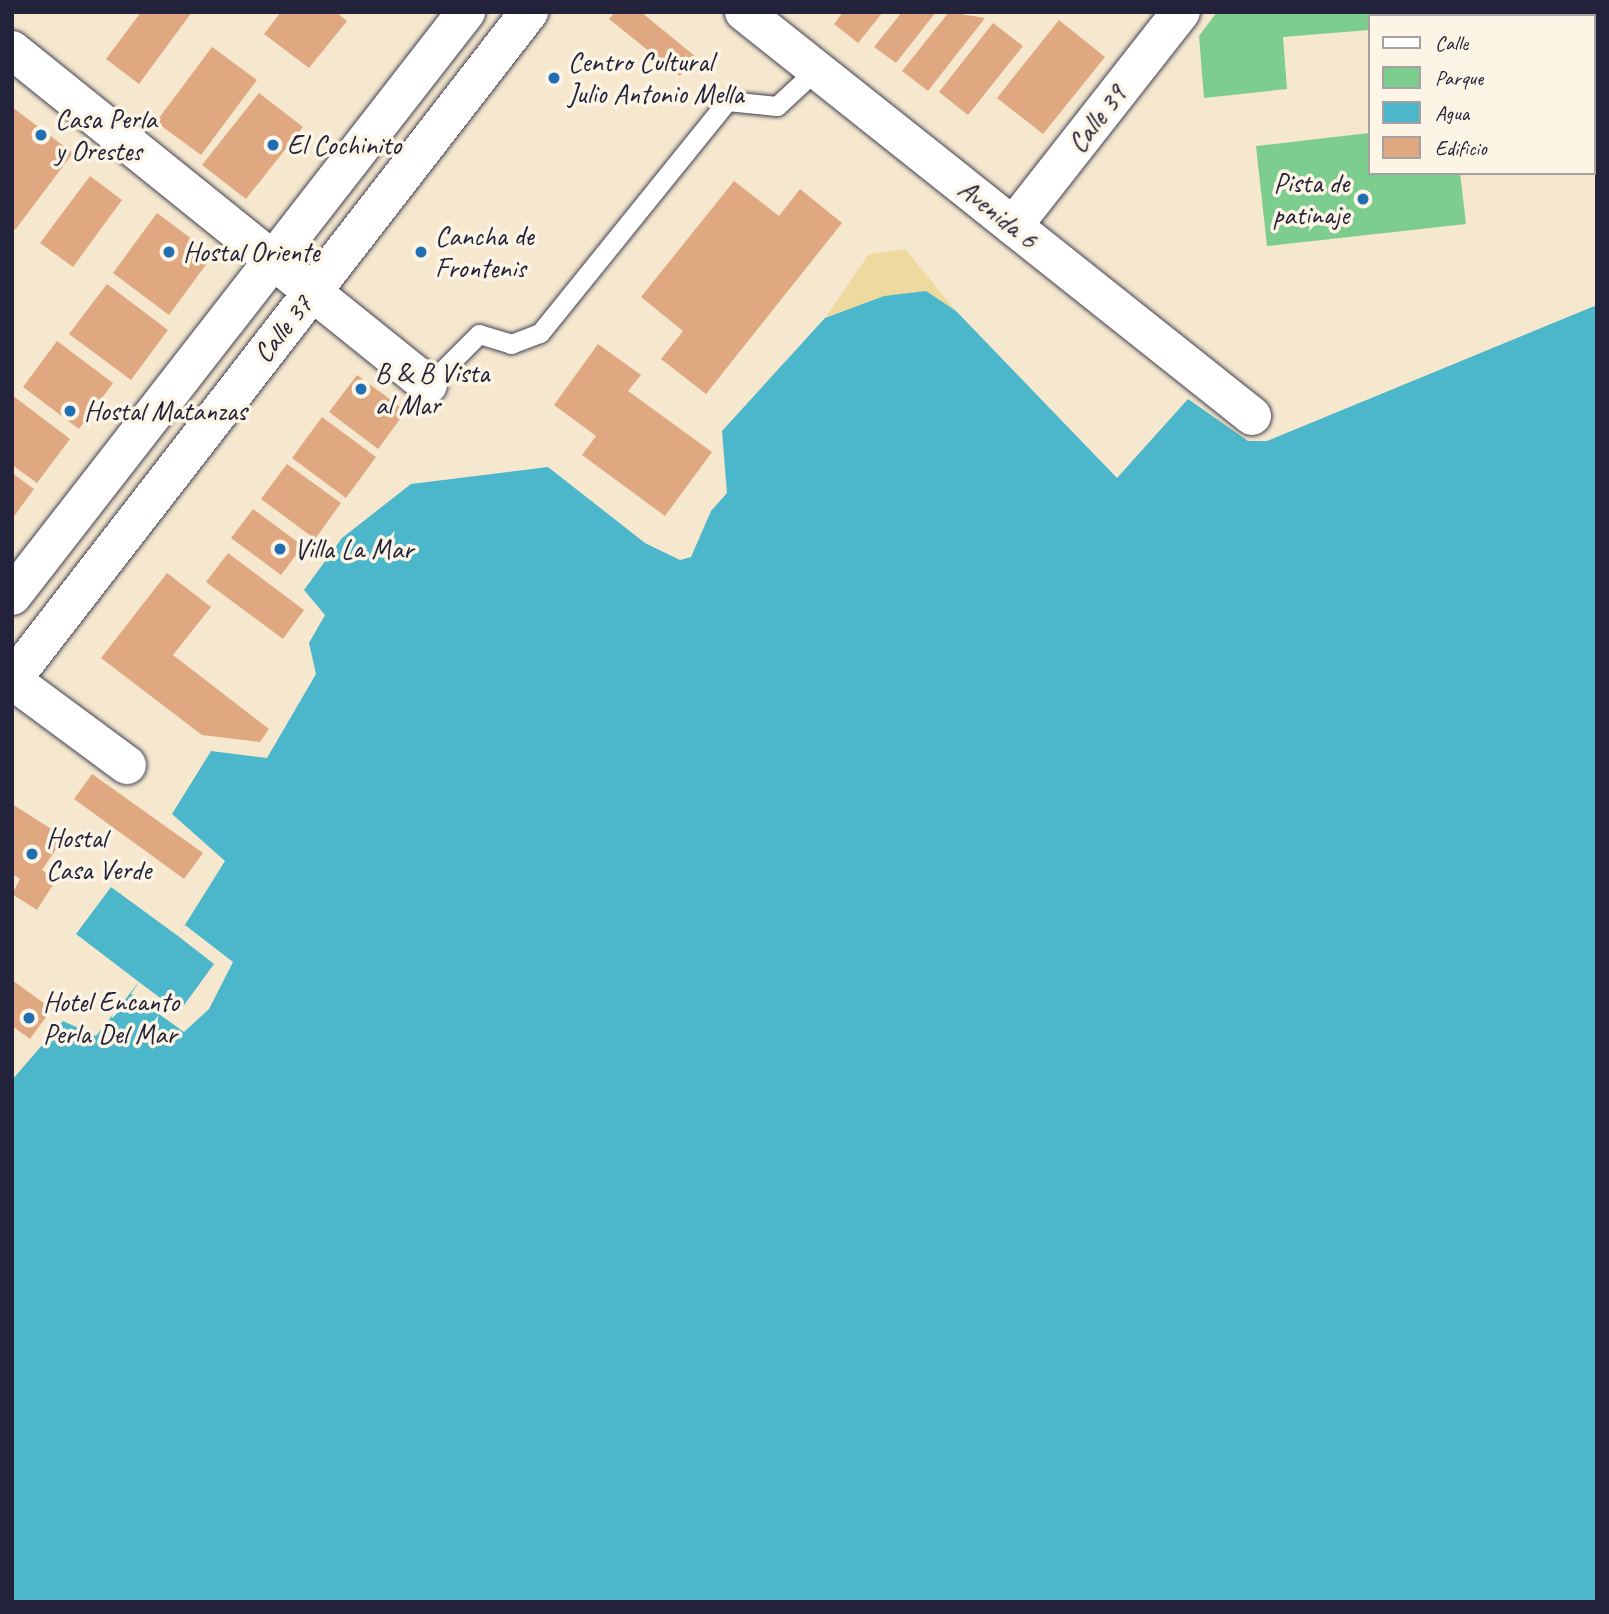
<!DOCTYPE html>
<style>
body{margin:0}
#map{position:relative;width:1609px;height:1614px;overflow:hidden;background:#f5e8cf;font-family:Caveat,sans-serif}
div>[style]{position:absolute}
.green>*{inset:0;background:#7ccd8e}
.sand>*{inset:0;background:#eeda9e}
.water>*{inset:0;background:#4cb6ca}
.pier>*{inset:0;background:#f5e8cf}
.building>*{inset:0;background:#dfa881}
.roads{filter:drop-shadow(0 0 2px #424051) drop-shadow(0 0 2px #424051)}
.service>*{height:19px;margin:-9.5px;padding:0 9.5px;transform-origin:9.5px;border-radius:9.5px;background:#fff}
.minor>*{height:38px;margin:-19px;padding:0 19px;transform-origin:19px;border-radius:19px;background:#fff}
.primary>*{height:38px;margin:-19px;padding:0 19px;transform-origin:19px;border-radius:19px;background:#fff}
.dots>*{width:19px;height:19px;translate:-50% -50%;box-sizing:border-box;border:4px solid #fcf5e5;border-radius:50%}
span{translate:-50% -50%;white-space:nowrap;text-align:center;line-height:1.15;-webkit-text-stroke:7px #fcf5e5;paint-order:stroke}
.poi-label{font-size:28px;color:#22223b}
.left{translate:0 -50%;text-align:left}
.right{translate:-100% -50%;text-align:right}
.street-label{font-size:28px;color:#22223b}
.frame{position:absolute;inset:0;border:14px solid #22223b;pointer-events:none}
.legend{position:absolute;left:1368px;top:14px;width:228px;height:161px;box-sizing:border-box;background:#fcf5e5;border:2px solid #a5a1a1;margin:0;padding:9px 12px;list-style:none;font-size:21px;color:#22223b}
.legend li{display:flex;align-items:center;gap:14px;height:35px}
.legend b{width:35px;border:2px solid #a5a1a1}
</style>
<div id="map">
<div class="green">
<div style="clip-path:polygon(1217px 12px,1498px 12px,1503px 16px,1369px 16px,1369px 30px,1283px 37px,1287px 89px,1204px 98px,1199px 36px)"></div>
<div style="clip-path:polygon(1369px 133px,1369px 173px,1460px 173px,1466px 224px,1267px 246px,1256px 146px)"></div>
</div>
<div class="sand">
<div style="clip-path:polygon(905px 249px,956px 311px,926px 291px,884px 296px,825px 318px,869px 254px)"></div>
</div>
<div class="water">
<div style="clip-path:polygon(926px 291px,956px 311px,1117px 478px,1188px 399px,1248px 441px,1267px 441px,1597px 305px,1597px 1602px,12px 1602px,12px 1080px,63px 1021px,96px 1036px,139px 982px,76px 934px,111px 887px,178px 936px,225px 861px,172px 814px,211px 751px,267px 758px,316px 674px,309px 643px,325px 615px,304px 590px,342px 538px,411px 484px,548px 467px,645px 543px,680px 560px,691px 557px,711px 511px,727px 493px,722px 431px,825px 318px,884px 296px)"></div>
</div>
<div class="pier">
<div style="clip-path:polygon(185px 925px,233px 962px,209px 1009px,184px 1032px,131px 994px,139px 982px,179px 1012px,214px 964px,178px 936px)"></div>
</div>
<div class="building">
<div style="clip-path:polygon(141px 12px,192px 12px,139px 84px,106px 59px)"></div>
<div style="clip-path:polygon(281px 12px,336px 12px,347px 21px,309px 68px,264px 34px)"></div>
<div style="clip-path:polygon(615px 12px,641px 12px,696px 57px,680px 76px,609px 19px)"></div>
<div style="clip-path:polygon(843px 12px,883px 12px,858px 43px,834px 24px)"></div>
<div style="clip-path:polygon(902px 12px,936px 12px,896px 63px,874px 47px)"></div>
<div style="clip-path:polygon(949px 12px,985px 18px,928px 91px,902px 71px)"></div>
<div style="clip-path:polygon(1059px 20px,1105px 57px,1043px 134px,997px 98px)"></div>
<div style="clip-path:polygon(993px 23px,1023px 46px,968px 115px,939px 92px)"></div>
<div style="clip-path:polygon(212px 47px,257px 80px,201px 155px,156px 122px)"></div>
<div style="clip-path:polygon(259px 93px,303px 127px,246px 199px,202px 165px)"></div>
<div style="clip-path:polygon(12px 107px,73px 153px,15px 230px,12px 228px)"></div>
<div style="clip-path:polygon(90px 176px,122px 200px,73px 267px,40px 243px)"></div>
<div style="clip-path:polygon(734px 181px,779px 216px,800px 189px,842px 223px,706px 394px,661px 359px,683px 331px,641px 297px)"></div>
<div style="clip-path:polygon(157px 213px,213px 255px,169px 315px,113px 273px)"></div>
<div style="clip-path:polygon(107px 284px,168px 330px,131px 380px,69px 334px)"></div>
<div style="clip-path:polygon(57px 341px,113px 383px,79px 429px,23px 387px)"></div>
<div style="clip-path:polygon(598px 344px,641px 375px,628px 391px,712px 452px,665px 516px,582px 455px,596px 436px,554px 405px)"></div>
<div style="clip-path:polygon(357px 375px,406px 411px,378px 449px,329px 412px)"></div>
<div style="clip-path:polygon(12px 395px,70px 439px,37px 483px,12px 465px)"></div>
<div style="clip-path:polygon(322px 417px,376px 457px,346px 498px,292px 458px)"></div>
<div style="clip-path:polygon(287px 464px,341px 503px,315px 539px,261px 499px)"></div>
<div style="clip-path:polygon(12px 473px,34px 489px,12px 519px)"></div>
<div style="clip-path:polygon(253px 509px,303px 546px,281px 575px,231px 538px)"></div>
<div style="clip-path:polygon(228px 553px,304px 610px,283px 639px,206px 582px)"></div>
<div style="clip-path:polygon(167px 573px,211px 607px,173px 655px,269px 729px,260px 742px,202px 735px,101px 658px)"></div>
<div style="clip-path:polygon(92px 774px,203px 853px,184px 879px,74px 799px)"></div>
<div style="clip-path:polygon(12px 804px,64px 837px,42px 870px,56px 880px,37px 910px,12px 894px,20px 879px,12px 874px)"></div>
<div style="clip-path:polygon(12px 980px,52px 1009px,30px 1039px,12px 1026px)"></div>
</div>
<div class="roads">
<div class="service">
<div style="left:428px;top:385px;width:72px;rotate:-45deg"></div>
<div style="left:479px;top:334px;width:34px;rotate:17deg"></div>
<div style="left:511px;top:344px;width:31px;rotate:-21deg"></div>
<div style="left:540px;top:333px;width:298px;rotate:-51.1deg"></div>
<div style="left:727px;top:101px;width:50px;rotate:5.7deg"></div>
<div style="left:777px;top:106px;width:54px;rotate:-42.8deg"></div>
</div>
<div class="minor">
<div style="left:744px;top:12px;width:649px;rotate:38.49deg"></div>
<div style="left:1542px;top:12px;width:6px;rotate:45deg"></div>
<div style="left:12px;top:50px;width:534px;rotate:38.84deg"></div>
<div style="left:1593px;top:52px;width:5px;rotate:37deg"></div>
<div style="left:1013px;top:226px;width:272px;rotate:-51.9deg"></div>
<div style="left:12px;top:680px;width:143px;rotate:36.5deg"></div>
</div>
<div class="primary">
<div style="left:12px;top:596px;width:740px;rotate:-52.14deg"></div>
<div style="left:12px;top:680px;width:845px;rotate:-52.26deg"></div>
</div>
</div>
<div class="dots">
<div style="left:554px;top:78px;background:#1f6fb2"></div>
<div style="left:41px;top:135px;background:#1f6fb2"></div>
<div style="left:273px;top:145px;background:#1f6fb2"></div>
<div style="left:1363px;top:199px;background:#1f6fb2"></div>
<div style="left:169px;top:252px;background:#1f6fb2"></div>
<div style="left:421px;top:252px;background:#1f6fb2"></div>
<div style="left:361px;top:389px;background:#1f6fb2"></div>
<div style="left:70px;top:411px;background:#1f6fb2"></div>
<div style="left:280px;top:549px;background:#1f6fb2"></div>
<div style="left:32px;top:854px;background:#1f6fb2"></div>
<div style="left:29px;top:1018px;background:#1f6fb2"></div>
</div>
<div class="poi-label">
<span class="left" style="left:568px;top:78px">Centro Cultural<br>Julio Antonio Mella</span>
<span class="left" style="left:55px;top:135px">Casa Perla<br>y Orestes</span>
<span class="left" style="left:287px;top:145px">El Cochinito</span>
<span class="right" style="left:1349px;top:199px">Pista de<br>patinaje</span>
<span class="left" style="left:435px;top:252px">Cancha de<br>Frontenis</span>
<span class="left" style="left:183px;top:252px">Hostal Oriente</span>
<span class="left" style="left:375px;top:389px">B &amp; B Vista<br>al Mar</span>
<span class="left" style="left:84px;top:411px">Hostal Matanzas</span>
<span class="left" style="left:294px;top:549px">Villa La Mar</span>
<span class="left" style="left:46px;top:854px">Hostal<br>Casa Verde</span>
<span class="left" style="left:43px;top:1018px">Hotel Encanto<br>Perla Del Mar</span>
</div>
<div class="street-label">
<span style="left:1097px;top:119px;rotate:-52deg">Calle 39</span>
<span style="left:998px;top:214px;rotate:39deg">Avenida 6</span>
<span style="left:283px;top:329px;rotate:-52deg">Calle 37</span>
</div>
<div class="frame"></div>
<ul class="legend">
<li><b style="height:9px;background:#fff"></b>Calle</li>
<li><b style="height:19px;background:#7ccd8e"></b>Parque</li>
<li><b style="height:19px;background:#4cb6ca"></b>Agua</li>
<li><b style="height:19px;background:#dfa881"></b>Edificio</li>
</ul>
</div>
